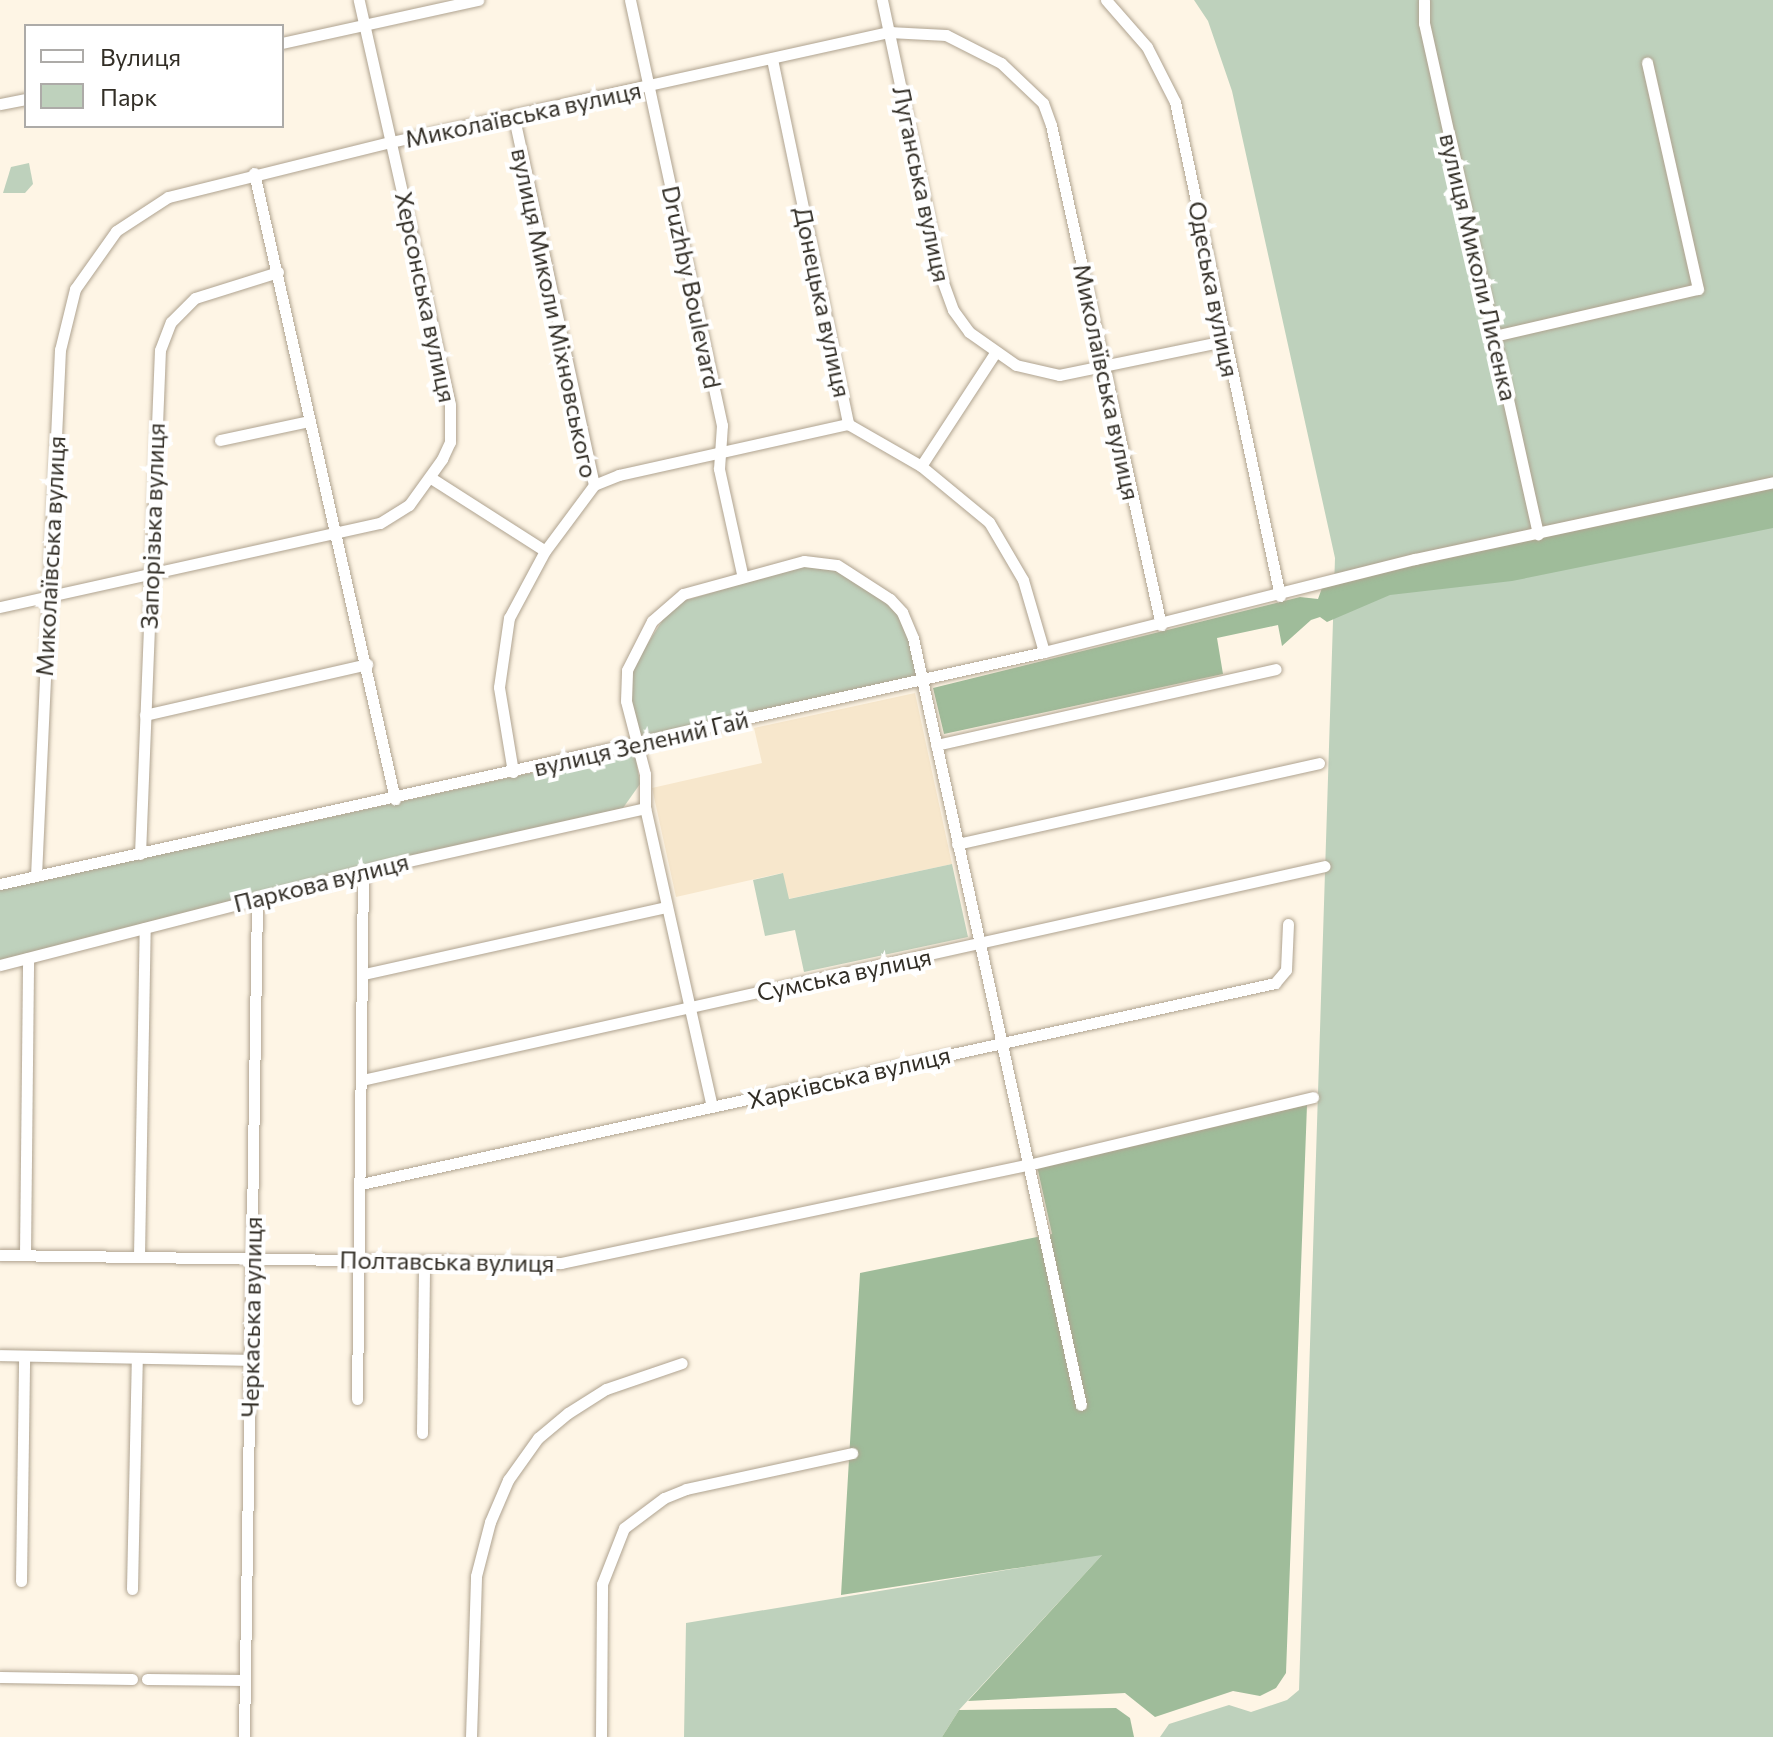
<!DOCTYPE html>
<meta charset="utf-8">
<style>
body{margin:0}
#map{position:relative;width:1773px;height:1737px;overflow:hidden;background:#fef5e5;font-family:Commissioner,sans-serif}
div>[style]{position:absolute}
.built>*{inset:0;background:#f7e7cc}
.green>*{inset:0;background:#bed1bc}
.forest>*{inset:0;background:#9fbc9a}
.roads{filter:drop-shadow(0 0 2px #afa390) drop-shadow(0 0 2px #afa390)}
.minor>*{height:11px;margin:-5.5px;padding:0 5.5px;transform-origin:5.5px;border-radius:5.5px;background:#fff}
span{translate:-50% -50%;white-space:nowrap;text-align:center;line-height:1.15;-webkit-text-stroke:8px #fff;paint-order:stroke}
.street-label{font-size:24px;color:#322e26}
.legend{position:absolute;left:24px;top:24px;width:260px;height:104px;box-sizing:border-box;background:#fff;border:2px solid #adaba8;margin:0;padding:10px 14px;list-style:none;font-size:24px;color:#322e26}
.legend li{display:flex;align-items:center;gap:16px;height:40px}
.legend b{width:40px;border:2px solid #adaba8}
</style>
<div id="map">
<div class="built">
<div style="clip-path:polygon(915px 693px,952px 864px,788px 899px,782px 873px,676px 897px,652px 788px,762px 763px,754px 728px)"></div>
</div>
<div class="green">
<div style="clip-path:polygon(1194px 0,1773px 0,1773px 1737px,1160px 1737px,1169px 1724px,1229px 1705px,1251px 1712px,1287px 1700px,1299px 1690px,1335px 558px,1232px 91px,1208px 21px)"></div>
<div style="clip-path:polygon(29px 163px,33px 184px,25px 193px,3px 193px,11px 167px)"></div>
<div style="clip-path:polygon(803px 566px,842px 571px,889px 603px,902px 620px,922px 679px,635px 743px,626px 701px,630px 671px,673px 604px)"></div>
<div style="clip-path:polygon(630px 751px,635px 753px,640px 784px,623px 808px,0 961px,0 890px)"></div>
<div style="clip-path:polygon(952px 864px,968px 937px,804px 972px,795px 930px,765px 936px,753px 880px,783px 873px,789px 899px)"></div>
<div style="clip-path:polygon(1103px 1554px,959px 1710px,942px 1737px,684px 1737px,686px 1623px)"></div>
</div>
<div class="forest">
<div style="clip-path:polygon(1773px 487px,1773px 528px,1512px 581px,1390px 595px,1327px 622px,1320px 617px,1311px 620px,1282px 646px,1278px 625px,1217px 638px,1223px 674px,944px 734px,933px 688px,1300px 597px,1318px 599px,1322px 588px,1454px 556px)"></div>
<div style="clip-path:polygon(1307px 1105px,1286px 1673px,1276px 1688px,1260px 1696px,1233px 1691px,1155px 1717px,1125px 1693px,968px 1701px,1102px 1555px,841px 1595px,860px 1273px,1052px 1234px,1037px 1166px)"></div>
<div style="clip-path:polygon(1116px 1708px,1130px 1718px,1134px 1737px,942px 1737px,959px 1710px)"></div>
</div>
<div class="roads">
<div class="minor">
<div style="left:630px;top:0;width:435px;rotate:77.8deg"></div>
<div style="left:722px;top:425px;width:44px;rotate:93.9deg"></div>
<div style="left:719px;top:469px;width:107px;rotate:77.6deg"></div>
<div style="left:882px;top:0;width:283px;rotate:78deg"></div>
<div style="left:941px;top:277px;width:35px;rotate:70deg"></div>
<div style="left:953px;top:310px;width:27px;rotate:54deg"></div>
<div style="left:969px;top:332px;width:57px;rotate:35.1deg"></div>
<div style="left:1016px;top:365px;width:44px;rotate:13.1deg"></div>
<div style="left:1059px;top:375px;width:168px;rotate:-11.6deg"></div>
<div style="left:1106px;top:0;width:62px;rotate:48.9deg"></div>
<div style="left:1147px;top:47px;width:62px;rotate:63deg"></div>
<div style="left:1175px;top:102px;width:505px;rotate:78deg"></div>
<div style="left:1424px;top:0;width:23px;rotate:90deg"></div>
<div style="left:1424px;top:23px;width:524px;rotate:77.42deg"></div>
<div style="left:282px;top:43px;width:201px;rotate:-12.4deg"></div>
<div style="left:772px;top:59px;width:373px;rotate:78.2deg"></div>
<div style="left:848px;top:424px;width:84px;rotate:29.9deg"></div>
<div style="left:921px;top:466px;width:88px;rotate:39.5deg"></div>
<div style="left:989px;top:522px;width:67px;rotate:59.6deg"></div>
<div style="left:1023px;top:580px;width:75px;rotate:73.7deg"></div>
<div style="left:0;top:104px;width:26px;rotate:-11deg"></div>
<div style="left:254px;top:173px;width:642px;rotate:77.31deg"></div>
<div style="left:1494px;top:336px;width:209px;rotate:-13deg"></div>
<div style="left:1698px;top:289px;width:232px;rotate:-102.7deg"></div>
<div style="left:220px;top:440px;width:91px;rotate:-12.1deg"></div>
<div style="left:921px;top:466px;width:135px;rotate:-56.8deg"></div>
<div style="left:431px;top:478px;width:135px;rotate:32.6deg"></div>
<div style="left:594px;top:485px;width:27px;rotate:-22deg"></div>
<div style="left:619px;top:475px;width:235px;rotate:-12.6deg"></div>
<div style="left:0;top:607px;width:389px;rotate:-12.5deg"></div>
<div style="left:380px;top:523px;width:34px;rotate:-32deg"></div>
<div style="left:409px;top:505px;width:57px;rotate:-54.3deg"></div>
<div style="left:442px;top:459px;width:19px;rotate:-65deg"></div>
<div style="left:450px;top:442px;width:37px;rotate:-90deg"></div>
<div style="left:450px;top:405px;width:415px;rotate:-102.7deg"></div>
<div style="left:145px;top:715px;width:228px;rotate:-12.9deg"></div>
<div style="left:936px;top:745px;width:348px;rotate:-12.6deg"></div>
<div style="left:513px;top:772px;width:86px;rotate:-99.4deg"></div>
<div style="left:499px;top:687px;width:70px;rotate:-81.8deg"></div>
<div style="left:509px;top:618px;width:76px;rotate:-61.8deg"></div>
<div style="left:545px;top:551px;width:82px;rotate:-53.4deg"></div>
<div style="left:594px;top:485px;width:379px;rotate:-102.3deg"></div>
<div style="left:957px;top:844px;width:371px;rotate:-12.6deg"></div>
<div style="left:140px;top:854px;width:504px;rotate:-87.73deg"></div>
<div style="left:160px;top:350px;width:30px;rotate:-69deg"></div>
<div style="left:171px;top:322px;width:34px;rotate:-45deg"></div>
<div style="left:195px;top:298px;width:87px;rotate:-17.4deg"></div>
<div style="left:36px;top:876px;width:527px;rotate:-87.39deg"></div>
<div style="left:60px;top:350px;width:63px;rotate:-76.2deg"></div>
<div style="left:75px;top:289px;width:71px;rotate:-54.7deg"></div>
<div style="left:116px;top:231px;width:62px;rotate:-33.2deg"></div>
<div style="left:168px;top:197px;width:230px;rotate:-13.9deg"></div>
<div style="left:391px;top:142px;width:510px;rotate:-12.46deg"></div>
<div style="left:889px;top:32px;width:57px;rotate:3deg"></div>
<div style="left:946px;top:35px;width:62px;rotate:27deg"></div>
<div style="left:1001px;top:63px;width:58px;rotate:43.6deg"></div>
<div style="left:1043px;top:103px;width:23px;rotate:70deg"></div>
<div style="left:1051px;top:125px;width:512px;rotate:77.59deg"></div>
<div style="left:0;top:884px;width:1069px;rotate:-12.53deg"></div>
<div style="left:1044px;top:652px;width:382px;rotate:-14.1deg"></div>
<div style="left:1415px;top:559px;width:366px;rotate:-12.1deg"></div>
<div style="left:0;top:965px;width:385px;rotate:-14.4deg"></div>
<div style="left:373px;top:869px;width:279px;rotate:-12.6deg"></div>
<div style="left:364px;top:974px;width:310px;rotate:-12.5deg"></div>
<div style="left:362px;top:1080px;width:986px;rotate:-12.53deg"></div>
<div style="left:712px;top:1107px;width:306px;rotate:-102.6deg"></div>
<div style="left:645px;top:808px;width:34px;rotate:-90deg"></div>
<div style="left:645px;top:774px;width:75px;rotate:-104.6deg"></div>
<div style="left:626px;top:701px;width:31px;rotate:-88deg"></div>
<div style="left:627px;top:670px;width:55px;rotate:-63deg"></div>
<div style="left:652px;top:621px;width:41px;rotate:-41.1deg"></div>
<div style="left:683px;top:594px;width:125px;rotate:-15.3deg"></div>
<div style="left:804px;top:561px;width:33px;rotate:7deg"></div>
<div style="left:837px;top:565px;width:63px;rotate:32.7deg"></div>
<div style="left:890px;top:599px;width:18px;rotate:47deg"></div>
<div style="left:902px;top:612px;width:28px;rotate:67deg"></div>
<div style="left:913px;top:638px;width:785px;rotate:77.65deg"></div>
<div style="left:361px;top:1184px;width:936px;rotate:-12.4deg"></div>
<div style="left:1275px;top:983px;width:17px;rotate:-50deg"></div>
<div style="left:1286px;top:970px;width:46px;rotate:-87.5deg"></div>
<div style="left:0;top:1255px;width:561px;rotate:0.82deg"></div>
<div style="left:561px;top:1263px;width:477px;rotate:-11.9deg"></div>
<div style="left:1028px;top:1165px;width:293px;rotate:-13.4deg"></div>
<div style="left:25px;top:1255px;width:297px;rotate:-89.4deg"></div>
<div style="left:139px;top:1256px;width:328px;rotate:-89deg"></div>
<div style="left:0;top:1355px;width:250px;rotate:1.1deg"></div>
<div style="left:357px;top:1399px;width:527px;rotate:-89.35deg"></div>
<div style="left:422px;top:1433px;width:172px;rotate:-89.3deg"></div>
<div style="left:21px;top:1581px;width:225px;rotate:-89.2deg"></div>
<div style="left:132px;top:1589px;width:231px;rotate:-88.8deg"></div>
<div style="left:0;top:1677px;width:132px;rotate:0.9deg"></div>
<div style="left:147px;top:1679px;width:98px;rotate:0.6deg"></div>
<div style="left:244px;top:1737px;width:839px;rotate:-89.11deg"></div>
<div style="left:471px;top:1737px;width:161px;rotate:-88.2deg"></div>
<div style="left:476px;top:1576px;width:56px;rotate:-75.5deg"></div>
<div style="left:490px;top:1522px;width:46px;rotate:-66.8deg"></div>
<div style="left:508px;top:1480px;width:52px;rotate:-54.5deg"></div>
<div style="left:538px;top:1438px;width:39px;rotate:-40deg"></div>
<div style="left:568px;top:1413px;width:45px;rotate:-32.3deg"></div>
<div style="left:606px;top:1389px;width:80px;rotate:-18.9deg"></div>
<div style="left:601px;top:1737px;width:153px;rotate:-89.6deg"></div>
<div style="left:602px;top:1584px;width:60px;rotate:-68.6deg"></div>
<div style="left:624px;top:1528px;width:50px;rotate:-36.9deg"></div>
<div style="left:664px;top:1498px;width:24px;rotate:-22deg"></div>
<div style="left:686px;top:1489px;width:170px;rotate:-12.2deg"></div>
</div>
</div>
<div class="street-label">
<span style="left:523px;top:114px;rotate:-12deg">Миколаївська вулиця</span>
<span style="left:922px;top:184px;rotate:78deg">Луганська вулиця</span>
<span style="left:1479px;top:267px;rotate:77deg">вулиця Миколи Лисенка</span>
<span style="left:692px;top:287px;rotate:78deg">Druzhby Boulevard</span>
<span style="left:1214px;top:289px;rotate:79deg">Одеська вулиця</span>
<span style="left:426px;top:297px;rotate:78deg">Херсонська вулиця</span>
<span style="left:823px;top:302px;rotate:78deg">Донецька вулиця</span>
<span style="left:555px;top:313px;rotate:78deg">вулиця Миколи Міхновського</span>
<span style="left:1107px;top:382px;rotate:78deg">Миколаївська вулиця</span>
<span style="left:152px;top:526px;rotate:-88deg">Запорізька вулиця</span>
<span style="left:50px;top:556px;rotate:-87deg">Миколаївська вулиця</span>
<span style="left:641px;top:743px;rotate:-13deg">вулиця Зелений Гай</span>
<span style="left:321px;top:882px;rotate:-14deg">Паркова вулиця</span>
<span style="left:844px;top:974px;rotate:-12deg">Сумська вулиця</span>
<span style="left:849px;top:1077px;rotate:-13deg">Харківська вулиця</span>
<span style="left:447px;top:1261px;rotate:1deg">Полтавська вулиця</span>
<span style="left:251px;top:1317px;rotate:-89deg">Черкаська вулиця</span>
</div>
<ul class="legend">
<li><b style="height:10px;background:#fff"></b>Вулиця</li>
<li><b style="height:22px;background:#bed1bc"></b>Парк</li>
</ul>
</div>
